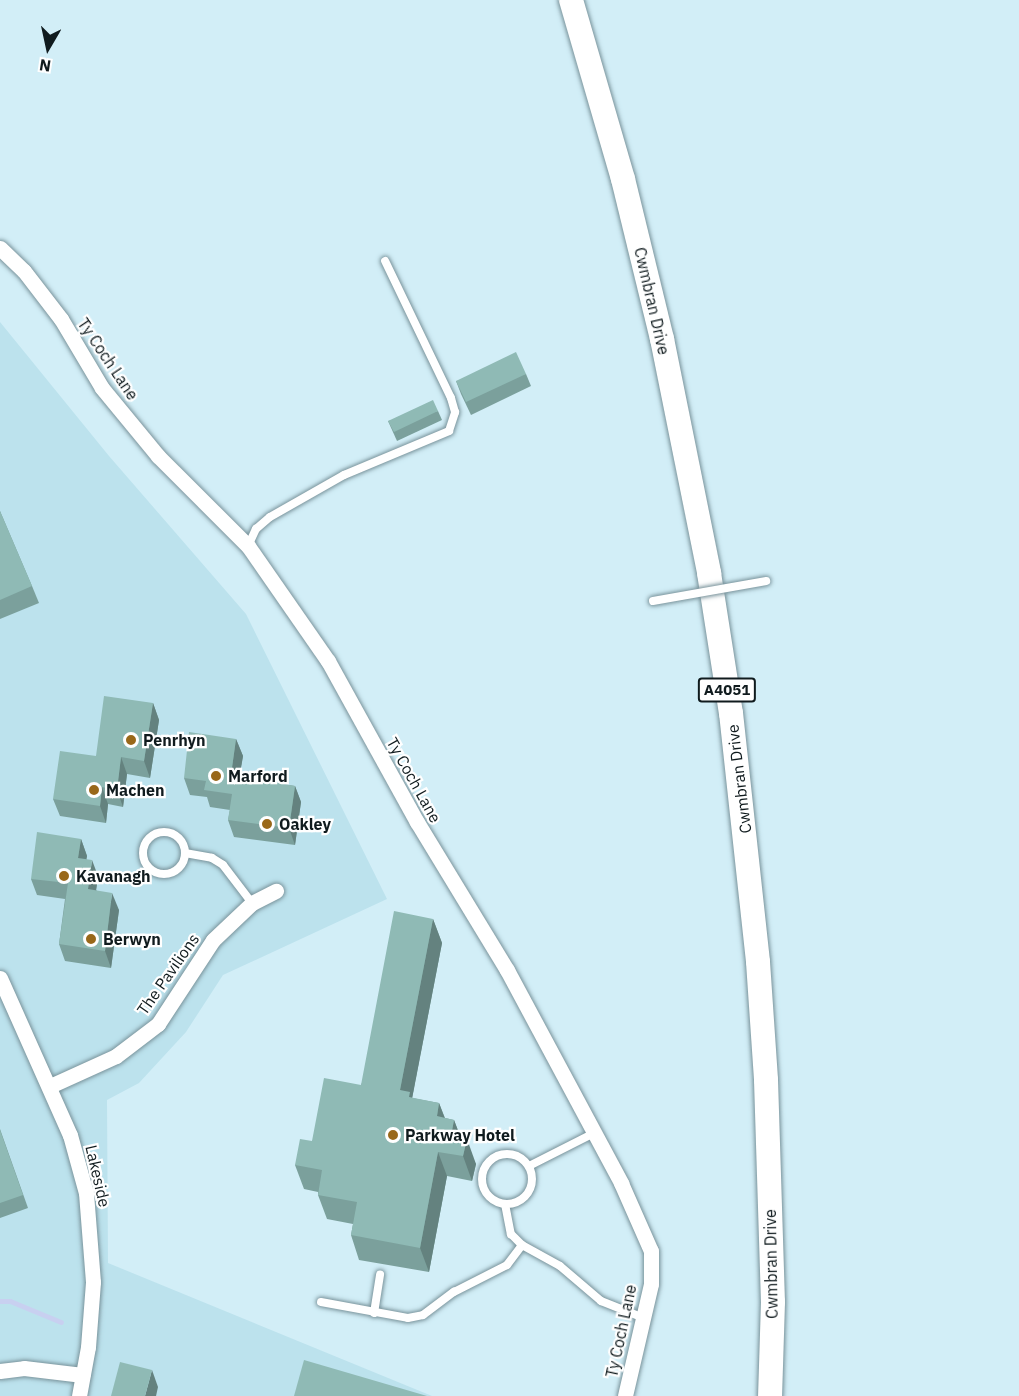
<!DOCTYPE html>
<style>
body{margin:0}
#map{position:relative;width:1019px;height:1396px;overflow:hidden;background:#d2eef7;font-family:"IBM Plex Sans",sans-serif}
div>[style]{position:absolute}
.built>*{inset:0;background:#bce2ed}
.stream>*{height:5px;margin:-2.5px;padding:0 2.5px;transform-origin:2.5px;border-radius:2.5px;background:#c8d0f0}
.roads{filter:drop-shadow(0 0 2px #79939b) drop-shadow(0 0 2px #79939b)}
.lane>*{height:8px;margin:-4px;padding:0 4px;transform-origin:4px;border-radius:4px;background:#fff}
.lane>.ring{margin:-4px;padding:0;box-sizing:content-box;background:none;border:8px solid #fff;border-radius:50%}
.street>*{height:15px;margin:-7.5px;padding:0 7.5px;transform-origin:7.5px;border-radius:7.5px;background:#fff}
.primary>*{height:24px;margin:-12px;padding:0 12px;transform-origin:12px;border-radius:12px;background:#fff}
.bridges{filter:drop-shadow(0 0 2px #79939b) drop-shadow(0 0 2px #79939b)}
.lane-bridge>*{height:8px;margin:-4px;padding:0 4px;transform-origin:4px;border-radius:4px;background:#fff}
.wall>*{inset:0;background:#7ba09c}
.shaded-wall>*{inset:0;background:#64827f}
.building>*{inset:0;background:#8fbab5}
.dots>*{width:16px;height:16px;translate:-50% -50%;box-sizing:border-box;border:3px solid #fff;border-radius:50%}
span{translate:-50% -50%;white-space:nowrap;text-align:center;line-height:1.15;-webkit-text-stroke:4.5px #fff;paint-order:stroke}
.shield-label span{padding:2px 4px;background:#fff;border:2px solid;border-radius:4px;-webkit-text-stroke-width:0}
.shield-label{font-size:15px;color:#101b1e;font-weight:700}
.street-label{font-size:16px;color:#101b1e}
.poi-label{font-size:16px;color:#101b1e;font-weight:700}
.left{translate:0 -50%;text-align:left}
.north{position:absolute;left:18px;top:18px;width:60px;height:60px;-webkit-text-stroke:4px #fff;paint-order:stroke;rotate:189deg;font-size:16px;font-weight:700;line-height:24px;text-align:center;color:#101b1e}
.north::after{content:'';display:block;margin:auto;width:21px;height:27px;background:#101b1e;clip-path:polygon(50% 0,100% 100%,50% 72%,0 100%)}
</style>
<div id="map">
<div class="built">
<div style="clip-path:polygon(0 322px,109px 456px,246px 614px,387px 899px,223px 975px,186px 1032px,139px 1083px,107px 1100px,108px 1263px,432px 1396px,0 1396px)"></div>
</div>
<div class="stream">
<div style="left:0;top:1301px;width:10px"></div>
<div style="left:10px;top:1301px;width:55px;rotate:22.4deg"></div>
</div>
<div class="roads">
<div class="lane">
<div style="left:248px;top:546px;width:19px;rotate:-65deg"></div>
<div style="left:256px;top:529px;width:18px;rotate:-41deg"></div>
<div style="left:270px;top:517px;width:85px;rotate:-29.6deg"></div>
<div style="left:344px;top:475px;width:114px;rotate:-22.7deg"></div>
<div style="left:449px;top:431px;width:20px;rotate:-72deg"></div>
<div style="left:455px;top:412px;width:15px;rotate:-106deg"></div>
<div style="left:451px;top:398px;width:152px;rotate:-115.7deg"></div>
<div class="ring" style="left:143px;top:832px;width:34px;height:34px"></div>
<div style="left:185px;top:853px;width:27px;rotate:10deg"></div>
<div style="left:212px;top:858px;width:13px;rotate:32deg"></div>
<div style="left:223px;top:865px;width:48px;rotate:52.7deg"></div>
<div class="ring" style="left:482px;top:1154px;width:42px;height:42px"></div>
<div style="left:529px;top:1166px;width:73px;rotate:-26.9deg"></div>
<div style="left:505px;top:1204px;width:31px;rotate:79deg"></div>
<div style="left:511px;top:1234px;width:16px;rotate:45deg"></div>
<div style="left:522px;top:1245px;width:43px;rotate:28.9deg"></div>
<div style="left:560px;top:1266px;width:54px;rotate:40.5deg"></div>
<div style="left:601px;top:1301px;width:46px;rotate:21.6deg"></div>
<div style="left:321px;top:1302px;width:88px;rotate:10.4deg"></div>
<div style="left:408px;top:1318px;width:15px;rotate:-11deg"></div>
<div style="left:423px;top:1315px;width:39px;rotate:-37deg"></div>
<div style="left:454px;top:1292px;width:59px;rotate:-27deg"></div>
<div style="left:507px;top:1265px;width:25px;rotate:-53deg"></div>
<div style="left:374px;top:1313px;width:39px;rotate:-81deg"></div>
</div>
<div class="street">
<div style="left:0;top:248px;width:33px;rotate:44deg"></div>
<div style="left:24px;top:271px;width:61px;rotate:52.4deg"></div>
<div style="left:61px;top:319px;width:80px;rotate:59.3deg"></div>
<div style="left:102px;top:388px;width:88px;rotate:50.5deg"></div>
<div style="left:158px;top:456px;width:127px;rotate:45deg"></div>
<div style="left:248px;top:546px;width:140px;rotate:55.2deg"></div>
<div style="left:328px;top:661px;width:184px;rotate:61.1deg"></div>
<div style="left:417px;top:822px;width:173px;rotate:58.7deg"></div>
<div style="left:507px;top:970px;width:242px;rotate:61.8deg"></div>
<div style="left:621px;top:1183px;width:74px;rotate:66.2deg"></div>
<div style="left:651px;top:1251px;width:33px;rotate:90deg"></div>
<div style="left:651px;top:1284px;width:115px;rotate:103.1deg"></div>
<div style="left:0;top:978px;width:172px;rotate:66deg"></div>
<div style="left:70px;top:1135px;width:60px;rotate:74.6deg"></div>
<div style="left:86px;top:1193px;width:89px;rotate:85.5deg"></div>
<div style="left:93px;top:1282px;width:65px;rotate:94.4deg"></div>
<div style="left:88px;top:1347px;width:50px;rotate:100.4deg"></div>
<div style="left:50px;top:1086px;width:72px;rotate:-24.4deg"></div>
<div style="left:116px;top:1056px;width:53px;rotate:-37.3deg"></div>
<div style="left:158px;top:1024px;width:100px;rotate:-56.8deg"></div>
<div style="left:213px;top:940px;width:54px;rotate:-43.5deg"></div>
<div style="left:252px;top:903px;width:27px;rotate:-27deg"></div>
<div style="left:0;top:1371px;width:24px;rotate:-7deg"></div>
<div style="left:24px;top:1368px;width:59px;rotate:6.8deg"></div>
</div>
<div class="primary">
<div style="left:571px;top:0;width:186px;rotate:73.8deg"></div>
<div style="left:623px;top:179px;width:165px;rotate:76.3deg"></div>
<div style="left:662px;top:339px;width:239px;rotate:78.6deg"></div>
<div style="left:709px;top:573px;width:142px;rotate:81.1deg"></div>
<div style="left:731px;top:713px;width:250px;rotate:83.8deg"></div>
<div style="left:758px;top:962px;width:118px;rotate:86.1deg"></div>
<div style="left:766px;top:1080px;width:222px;rotate:88.2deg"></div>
<div style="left:773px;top:1302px;width:94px;rotate:91.8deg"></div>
</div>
</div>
<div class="bridges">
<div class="lane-bridge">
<div style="left:653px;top:601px;width:115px;rotate:-10deg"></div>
</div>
</div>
<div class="wall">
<div style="clip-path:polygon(526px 374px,531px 386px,471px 415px,461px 394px,456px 381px)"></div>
<div style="clip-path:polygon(438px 411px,442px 420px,397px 441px,388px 421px)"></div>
<div style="clip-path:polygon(0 511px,32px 586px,39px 603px,0 619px)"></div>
<div style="clip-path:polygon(153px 703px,159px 720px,150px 778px,127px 774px,123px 807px,108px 804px,106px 823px,60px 816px,53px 799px,96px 756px)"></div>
<div style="clip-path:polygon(236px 739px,243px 756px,239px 777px,295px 786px,301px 802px,295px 845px,234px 837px,228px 820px,230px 810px,210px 807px,207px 797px,190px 795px,184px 778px)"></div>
<div style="clip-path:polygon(81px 839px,87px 856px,86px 859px,98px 876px,96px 890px,119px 910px,111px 968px,65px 961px,59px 944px,65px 899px,37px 895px,31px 879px)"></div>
<div style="clip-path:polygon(433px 919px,442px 943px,412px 1098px,439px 1103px,445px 1118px,454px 1120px,461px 1138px,476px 1164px,472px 1181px,447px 1176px,429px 1272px,359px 1260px,351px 1235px,353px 1224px,327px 1219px,318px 1195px,318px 1192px,304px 1189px,295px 1165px,312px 1141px,361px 1085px)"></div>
<div style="clip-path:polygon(0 1129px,28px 1208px,0 1218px)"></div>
</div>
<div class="shaded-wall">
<div style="clip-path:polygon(153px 703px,159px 720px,150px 778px,144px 761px)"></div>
<div style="clip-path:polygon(236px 739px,243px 756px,237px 792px,231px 775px)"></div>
<div style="clip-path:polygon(121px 757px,127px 774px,123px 807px,117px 790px)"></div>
<div style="clip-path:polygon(295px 786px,301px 802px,295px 845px,289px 828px)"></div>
<div style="clip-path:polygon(102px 787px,108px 804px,106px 823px,100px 806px)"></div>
<div style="clip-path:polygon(81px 839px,87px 856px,84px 875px,78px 858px)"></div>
<div style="clip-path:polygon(92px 860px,98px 876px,94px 906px,88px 889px)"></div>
<div style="clip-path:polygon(112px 893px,119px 910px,111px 968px,105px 951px)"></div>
<div style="clip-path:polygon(433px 919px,442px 943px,412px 1099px,400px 1090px)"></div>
<div style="clip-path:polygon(439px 1103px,448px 1127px,437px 1116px)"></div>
<div style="clip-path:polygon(454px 1120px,463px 1144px,451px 1136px)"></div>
<div style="clip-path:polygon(467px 1139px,476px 1164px,472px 1181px,463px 1156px)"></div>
<div style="clip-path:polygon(438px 1152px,447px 1176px,429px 1272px,420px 1248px)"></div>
<div style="clip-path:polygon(152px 1370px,158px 1387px,156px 1396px,145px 1396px)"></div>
</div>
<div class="building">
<div style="clip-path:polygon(516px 352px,526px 374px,466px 402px,456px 381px)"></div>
<div style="clip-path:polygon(433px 400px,438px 411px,394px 432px,388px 421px)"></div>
<div style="clip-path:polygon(0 511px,32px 586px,0 600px)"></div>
<div style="clip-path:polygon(104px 696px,153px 703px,144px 761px,121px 757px,117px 790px,102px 787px,100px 806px,53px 799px,60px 751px,96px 756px)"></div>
<div style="clip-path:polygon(189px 732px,236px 739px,231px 775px,295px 786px,289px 828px,228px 820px,232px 794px,204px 790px,206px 781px,184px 778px)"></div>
<div style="clip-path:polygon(37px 832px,81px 839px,78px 858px,92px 860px,88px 889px,112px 893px,105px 951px,59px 944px,68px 883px,31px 879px)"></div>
<div style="clip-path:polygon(394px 911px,433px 919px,400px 1090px,410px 1092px,409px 1097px,439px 1103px,437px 1116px,454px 1120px,451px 1136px,467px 1139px,463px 1156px,438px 1152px,420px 1248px,351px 1235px,357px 1202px,318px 1195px,322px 1170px,295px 1165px,300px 1139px,312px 1141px,324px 1078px,361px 1085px)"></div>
<div style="clip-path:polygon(0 1130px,23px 1195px,0 1203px)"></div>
<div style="clip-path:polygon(304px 1360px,427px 1396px,294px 1396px)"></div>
<div style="clip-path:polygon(120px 1362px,152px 1370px,145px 1396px,111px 1396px)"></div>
</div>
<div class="dots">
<div style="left:131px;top:740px;background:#99681a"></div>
<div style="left:216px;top:776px;background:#99681a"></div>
<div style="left:94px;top:790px;background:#99681a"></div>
<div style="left:267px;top:824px;background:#99681a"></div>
<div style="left:64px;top:876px;background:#99681a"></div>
<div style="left:91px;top:939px;background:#99681a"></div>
<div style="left:393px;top:1135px;background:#99681a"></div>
</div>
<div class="shield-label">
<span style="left:727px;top:690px">A4051</span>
</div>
<div class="street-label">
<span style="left:652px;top:301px;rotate:77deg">Cwmbran Drive</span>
<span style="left:108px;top:359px;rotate:56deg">Ty Coch Lane</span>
<span style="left:739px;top:779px;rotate:-97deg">Cwmbran Drive</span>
<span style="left:414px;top:780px;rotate:61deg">Ty Coch Lane</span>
<span style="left:168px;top:974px;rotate:-55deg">The Pavilions</span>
<span style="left:98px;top:1176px;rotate:77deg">Lakeside</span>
<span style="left:771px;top:1264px;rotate:-91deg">Cwmbran Drive</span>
<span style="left:621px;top:1331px;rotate:-78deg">Ty Coch Lane</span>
</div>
<div class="poi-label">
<span class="left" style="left:143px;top:740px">Penrhyn</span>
<span class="left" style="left:228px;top:776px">Marford</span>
<span class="left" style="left:106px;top:790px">Machen</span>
<span class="left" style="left:279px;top:824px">Oakley</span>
<span class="left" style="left:76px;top:876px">Kavanagh</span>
<span class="left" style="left:103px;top:939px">Berwyn</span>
<span class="left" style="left:405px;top:1135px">Parkway Hotel</span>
</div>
<div class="north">N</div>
</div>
